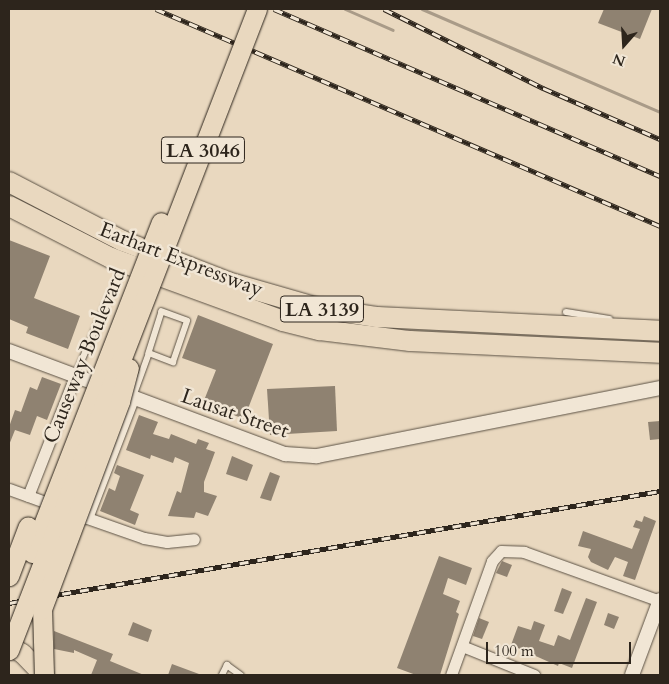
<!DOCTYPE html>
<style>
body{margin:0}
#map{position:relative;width:669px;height:684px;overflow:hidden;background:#e9d8bf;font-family:Cardo,serif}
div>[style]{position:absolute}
.stream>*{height:3px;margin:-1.5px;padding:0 1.5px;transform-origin:1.5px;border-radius:1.5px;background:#a99b88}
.building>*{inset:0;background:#8f8271}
.roads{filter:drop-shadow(0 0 1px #5c5245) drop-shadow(0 0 1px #5c5245)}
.service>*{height:5.5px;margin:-2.75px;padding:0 2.75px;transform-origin:2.75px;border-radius:2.75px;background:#f1e6d5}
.minor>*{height:11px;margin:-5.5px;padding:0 5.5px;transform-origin:5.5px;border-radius:5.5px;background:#f1e6d5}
.tertiary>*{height:14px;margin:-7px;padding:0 7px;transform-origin:7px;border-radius:7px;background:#f1e6d5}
.trunk>*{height:19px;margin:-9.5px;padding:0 9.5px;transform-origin:9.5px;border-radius:9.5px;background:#e9d8bf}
.motorway>*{height:20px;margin:-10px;padding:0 10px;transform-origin:10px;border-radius:10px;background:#e9d8bf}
.rail>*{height:5px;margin-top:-2.5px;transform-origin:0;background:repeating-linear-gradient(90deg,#f1e6d5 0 9px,#2d251c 0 18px);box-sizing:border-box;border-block:1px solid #2d251c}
.bridges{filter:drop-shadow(0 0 1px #2d251c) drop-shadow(0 0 1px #2d251c)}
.trunk-bridge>*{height:19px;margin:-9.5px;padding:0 9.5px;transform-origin:9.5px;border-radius:9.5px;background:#e9d8bf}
span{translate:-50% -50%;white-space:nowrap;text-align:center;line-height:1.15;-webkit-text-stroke:5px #f1e6d5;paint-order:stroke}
.shield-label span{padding:1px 4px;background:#f1e6d5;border:1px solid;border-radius:4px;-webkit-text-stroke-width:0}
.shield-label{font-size:20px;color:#2d251c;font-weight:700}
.street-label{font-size:21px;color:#2d251c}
.frame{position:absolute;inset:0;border:10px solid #2d251c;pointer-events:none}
.north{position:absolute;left:599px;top:20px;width:50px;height:50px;-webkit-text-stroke:4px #f1e6d5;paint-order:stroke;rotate:199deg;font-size:14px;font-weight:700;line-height:20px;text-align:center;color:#2d251c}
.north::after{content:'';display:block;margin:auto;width:18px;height:22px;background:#2d251c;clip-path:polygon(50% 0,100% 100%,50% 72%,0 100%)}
.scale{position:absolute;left:486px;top:642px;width:145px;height:22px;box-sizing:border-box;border:2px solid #2d251c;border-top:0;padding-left:6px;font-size:15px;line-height:18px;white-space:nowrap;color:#2d251c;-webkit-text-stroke:4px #f1e6d5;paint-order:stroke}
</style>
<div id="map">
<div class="stream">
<div style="left:345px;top:9px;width:52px;rotate:23.6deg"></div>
<div style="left:422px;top:9px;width:259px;rotate:23.4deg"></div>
</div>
<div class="building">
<div style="clip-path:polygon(604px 9px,652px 9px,640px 39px,598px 23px)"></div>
<div style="clip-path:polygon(9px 240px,50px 256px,34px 298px,80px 316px,68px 349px,26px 333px,28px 327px,9px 319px)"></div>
<div style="clip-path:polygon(198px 315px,273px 344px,244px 419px,203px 403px,216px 370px,182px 358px)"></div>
<div style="clip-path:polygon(42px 377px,61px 384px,47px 420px,37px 416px,30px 435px,15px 430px,9px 445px,9px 427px,15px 410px,21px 412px,30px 387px,37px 390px)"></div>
<div style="clip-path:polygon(335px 386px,337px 431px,270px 435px,267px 389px)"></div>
<div style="clip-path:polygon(139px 415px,158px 422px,153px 434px,169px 439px,171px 434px,196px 444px,198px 439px,209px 443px,206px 449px,215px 452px,204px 482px,204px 492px,217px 496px,208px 516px,196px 512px,194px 518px,168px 516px,177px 491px,181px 493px,189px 463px,175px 457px,173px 463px,151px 455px,150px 459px,126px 450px)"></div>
<div style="clip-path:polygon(660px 421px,660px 439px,650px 440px,648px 422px)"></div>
<div style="clip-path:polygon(232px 456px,253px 465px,247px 481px,226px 474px)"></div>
<div style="clip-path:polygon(117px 465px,144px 475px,130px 510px,139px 514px,135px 525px,100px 511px,109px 488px,115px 491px,120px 476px,114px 473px)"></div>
<div style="clip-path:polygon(270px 472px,280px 476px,271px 501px,260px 498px)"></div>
<div style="clip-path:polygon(644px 516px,656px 521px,635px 580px,623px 576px,628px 562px,615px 557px,608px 570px,591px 562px,588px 557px,591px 549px,578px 546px,583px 531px,632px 549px,640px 529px,633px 527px,636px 520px,642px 522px)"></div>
<div style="clip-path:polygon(439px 556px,472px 568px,466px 585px,448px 578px,443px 594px,460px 601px,456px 612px,459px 614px,440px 675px,416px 675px,397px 668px)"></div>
<div style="clip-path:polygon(502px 561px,512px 565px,507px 577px,496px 573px)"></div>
<div style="clip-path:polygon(562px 588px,572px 592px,563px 614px,554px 611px)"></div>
<div style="clip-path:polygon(586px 598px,597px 602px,572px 668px,559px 663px,558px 666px,511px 645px,518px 626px,531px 630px,534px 621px,545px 625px,539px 641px,554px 646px,558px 635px,570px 640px)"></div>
<div style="clip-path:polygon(608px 613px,619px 617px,614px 629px,604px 625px)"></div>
<div style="clip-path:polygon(479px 618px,489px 622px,482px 639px,473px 636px)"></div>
<div style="clip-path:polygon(133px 622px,152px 630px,148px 642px,128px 635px)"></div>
<div style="clip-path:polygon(54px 631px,113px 654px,110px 661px,144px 675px,91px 675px,97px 660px,74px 650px,74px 653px,54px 649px)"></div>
<div style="clip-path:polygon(172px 664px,199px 674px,199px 675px,168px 675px)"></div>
</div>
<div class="roads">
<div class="service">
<div style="left:566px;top:312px;width:44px;rotate:9.2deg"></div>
<div style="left:75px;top:376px;width:84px;rotate:-66.8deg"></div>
<div style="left:133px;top:397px;width:47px;rotate:-70deg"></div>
<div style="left:149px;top:353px;width:26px;rotate:21deg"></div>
<div style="left:173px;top:362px;width:43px;rotate:-71.1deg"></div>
<div style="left:187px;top:321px;width:27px;rotate:-160deg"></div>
<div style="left:162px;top:312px;width:43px;rotate:107.6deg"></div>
<div style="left:222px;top:675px;width:11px;rotate:-63deg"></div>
<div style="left:227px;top:665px;width:17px;rotate:36deg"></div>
</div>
<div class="minor">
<div style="left:9px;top:489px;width:50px;rotate:19.9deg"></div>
<div style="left:28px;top:496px;width:129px;rotate:-68.6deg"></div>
<div style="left:73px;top:513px;width:75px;rotate:19.4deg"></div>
<div style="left:144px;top:538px;width:23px;rotate:10deg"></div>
<div style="left:167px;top:542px;width:27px;rotate:-6deg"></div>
<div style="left:87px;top:518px;width:128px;rotate:-68.9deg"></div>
<div style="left:462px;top:646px;width:78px;rotate:21.9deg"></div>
<div style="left:451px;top:675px;width:121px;rotate:-70.2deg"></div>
<div style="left:492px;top:561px;width:13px;rotate:-48deg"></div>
<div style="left:501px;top:551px;width:23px;rotate:2deg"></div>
<div style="left:524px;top:552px;width:145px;rotate:19.8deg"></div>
</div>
<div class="tertiary">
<div style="left:9px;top:351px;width:295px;rotate:20.5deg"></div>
<div style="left:285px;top:454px;width:32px;rotate:4deg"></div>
<div style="left:317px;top:456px;width:350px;rotate:-11.2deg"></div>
<div style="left:632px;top:675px;width:80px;rotate:-69.5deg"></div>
</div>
<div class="trunk">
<div style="left:9px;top:645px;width:15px;rotate:32deg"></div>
<div style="left:22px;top:653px;width:30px;rotate:46deg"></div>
</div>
<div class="motorway">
<div style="left:9px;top:182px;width:128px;rotate:27.4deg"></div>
<div style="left:123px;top:241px;width:113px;rotate:21.3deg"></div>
<div style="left:228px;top:282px;width:94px;rotate:16.1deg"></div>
<div style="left:318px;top:308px;width:60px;rotate:8.7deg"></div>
<div style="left:377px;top:317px;width:283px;rotate:2.8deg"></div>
<div style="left:9px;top:206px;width:114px;rotate:27deg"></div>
<div style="left:111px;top:258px;width:183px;rotate:20.1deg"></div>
<div style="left:283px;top:321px;width:38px;rotate:14deg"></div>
<div style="left:320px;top:330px;width:91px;rotate:7deg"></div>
<div style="left:410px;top:341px;width:250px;rotate:2.7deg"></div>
</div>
</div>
<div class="rail">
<div style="left:156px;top:9px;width:549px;rotate:23.29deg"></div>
<div style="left:274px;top:9px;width:421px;rotate:23.4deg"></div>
<div style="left:384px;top:9px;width:178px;rotate:26.4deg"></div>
<div style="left:543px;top:88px;width:128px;rotate:23.6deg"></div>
<div style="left:9px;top:603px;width:661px;rotate:-9.76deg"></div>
</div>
<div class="bridges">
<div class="trunk-bridge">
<div style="left:32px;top:553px;width:355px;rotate:-68.7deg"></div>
<div style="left:9px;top:576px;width:53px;rotate:-69.2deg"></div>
<div style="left:9px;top:650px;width:687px;rotate:-68.85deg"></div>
<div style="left:44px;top:675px;width:66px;rotate:-91.7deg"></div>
<div style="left:42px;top:609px;width:222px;rotate:-69.4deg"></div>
<div style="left:120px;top:401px;width:34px;rotate:-75deg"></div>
</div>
</div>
<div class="shield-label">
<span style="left:203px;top:150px">LA 3046</span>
<span style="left:322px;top:309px">LA 3139</span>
</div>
<div class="street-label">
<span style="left:181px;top:260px;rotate:21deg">Earhart Expressway</span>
<span style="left:85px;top:356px;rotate:-68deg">Causeway Boulevard</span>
<span style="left:235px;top:414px;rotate:19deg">Lausat Street</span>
</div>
<div class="frame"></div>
<div class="north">N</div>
<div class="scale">100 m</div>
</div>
